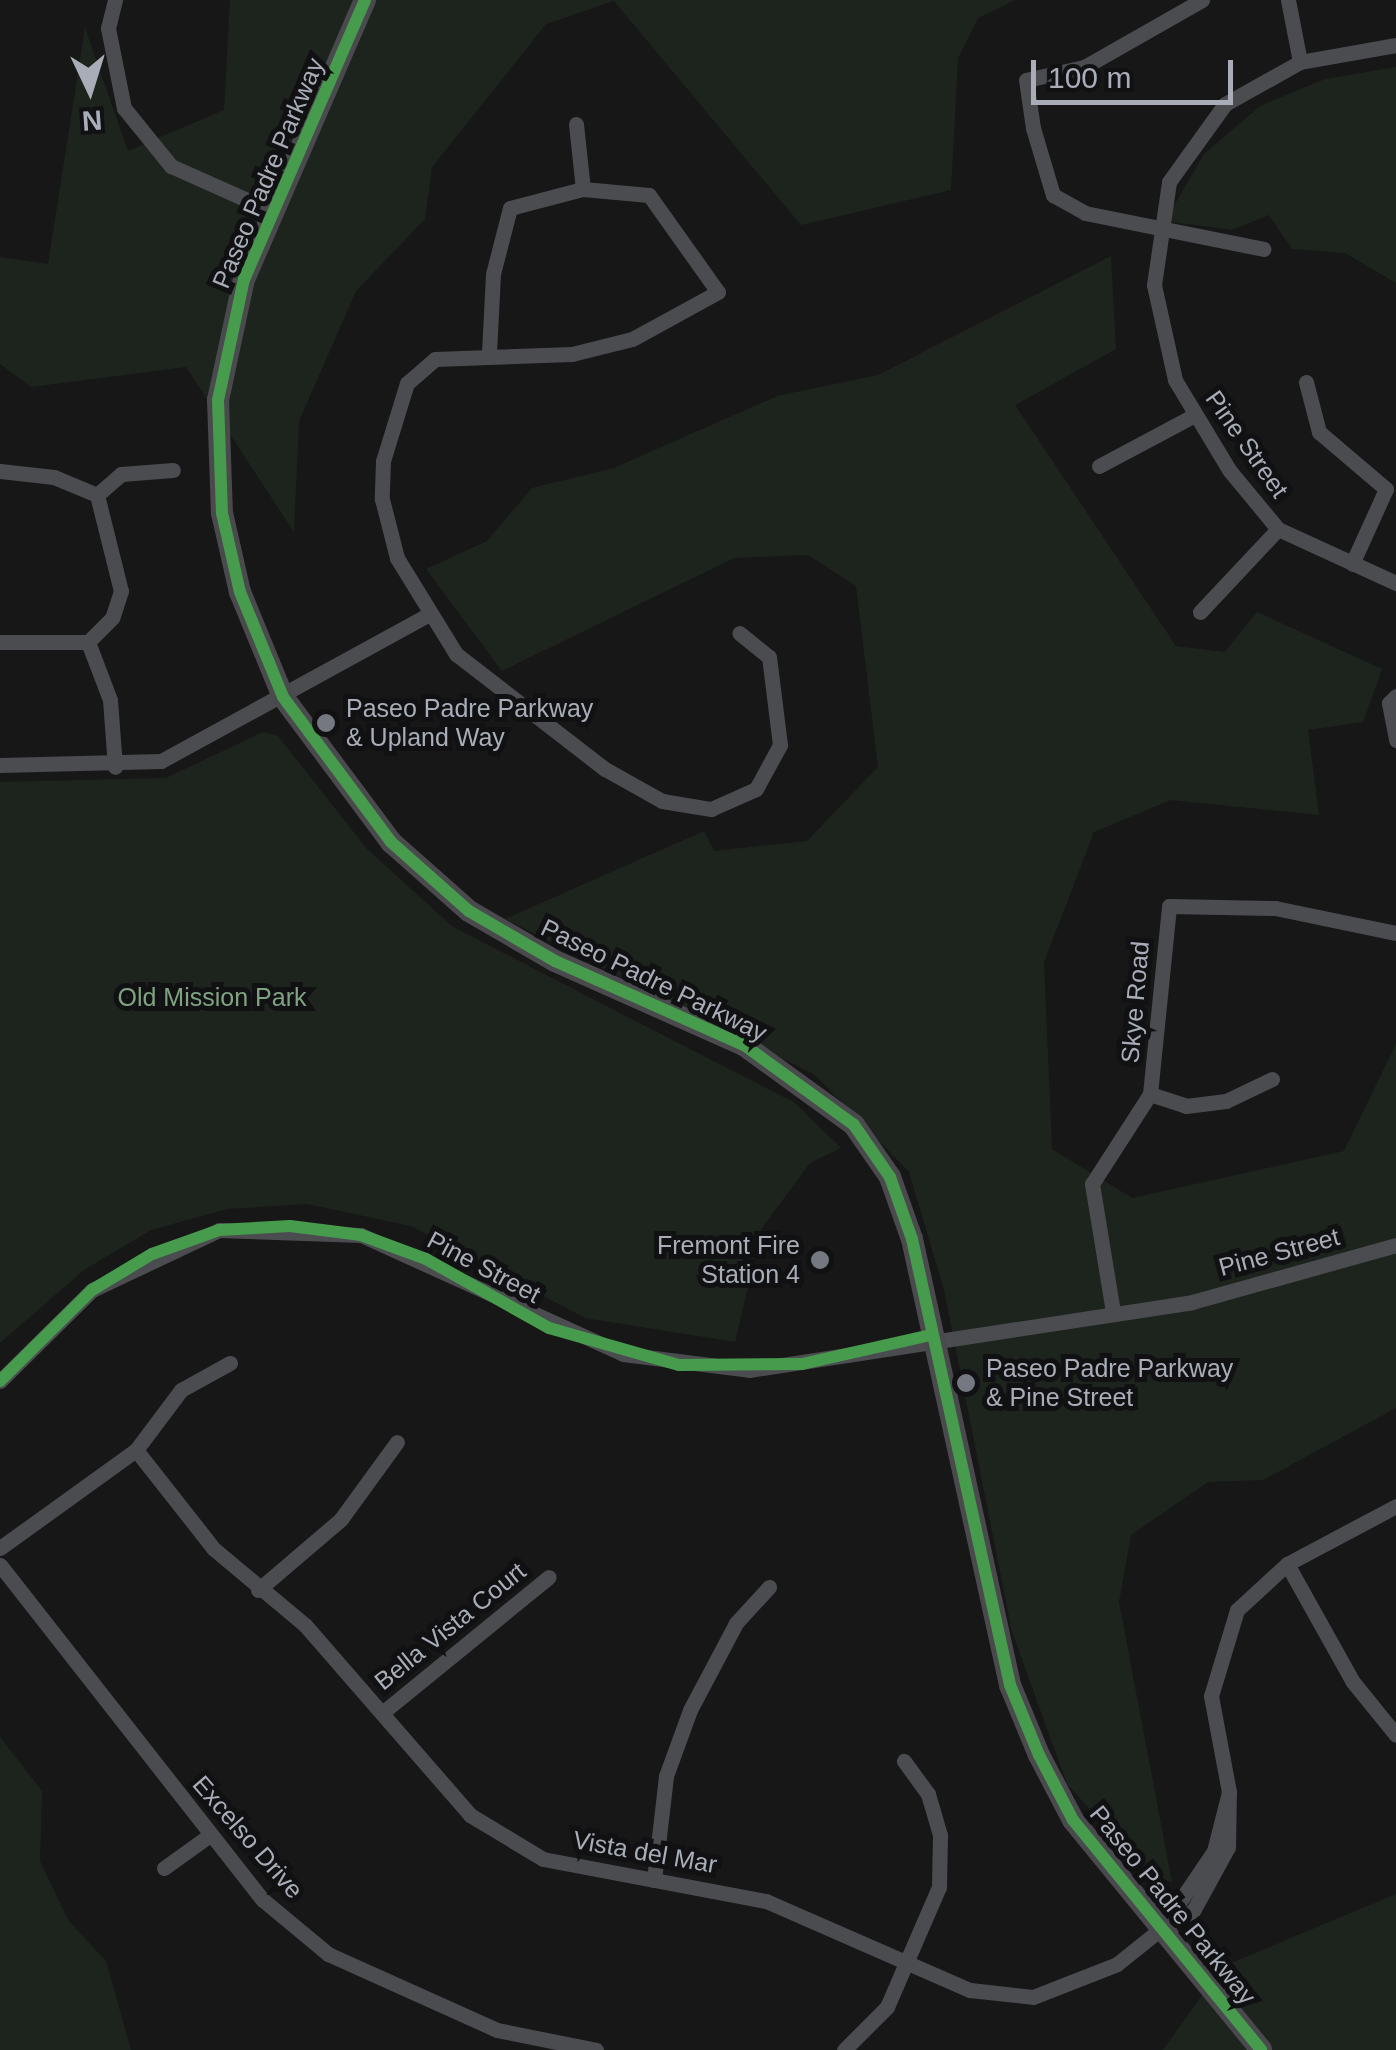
<!DOCTYPE html>
<style>
body{margin:0}
#map{position:relative;width:1396px;height:2050px;overflow:hidden;background:#171717;font-family:Helvetica,sans-serif}
div>[style]{position:absolute}
.green>*{inset:0;background:#1d241e}
.street>*{height:15px;margin:-7.5px;padding:0 7.5px;transform-origin:7.5px;border-radius:7.5px;background:#4b4c50}
.secondary>*{height:22px;margin:-11px;padding:0 11px;transform-origin:11px;border-radius:11px;background:#4a4a4e}
.cycleway>*{height:12px;margin:-6px;padding:0 6px;transform-origin:6px;border-radius:6px;background:#469c4c}
.dots>*{width:28px;height:28px;translate:-50% -50%;box-sizing:border-box;border:5px solid #111113;border-radius:50%}
span{translate:-50% -50%;white-space:nowrap;text-align:center;line-height:1.15;-webkit-text-stroke:10px #111113;paint-order:stroke}
.street-label{font-size:25px;color:#a8adb8}
.poi-label{font-size:25px;color:#a8adb8}
.left{translate:0 -50%;text-align:left}
.right{translate:-100% -50%;text-align:right}
.park-label{font-size:25px;color:#7fa381}
.north{position:absolute;left:40px;top:40px;width:100px;height:100px;-webkit-text-stroke:8px #111113;paint-order:stroke;rotate:176deg;font-size:28px;font-weight:700;line-height:40px;text-align:center;color:#a8adb8}
.north::after{content:'';display:block;margin:auto;width:35px;height:45px;background:#a8adb8;clip-path:polygon(50% 0,100% 100%,50% 72%,0 100%)}
.scale{position:absolute;left:1031px;top:60px;width:202px;height:45px;box-sizing:border-box;border:5px solid #a8adb8;border-top:0;padding-left:12px;font-size:30px;line-height:35px;white-space:nowrap;color:#a8adb8;-webkit-text-stroke:8px #111113;paint-order:stroke}
</style>
<div id="map">
<div class="green">
<div style="clip-path:polygon(230px 0,1015px 0,978px 18px,958px 58px,951px 190px,801px 225px,614px 1px,546px 24px,432px 167px,425px 219px,356px 291px,299px 421px,294px 532px,186px 367px,31px 387px,0 364px,0 257px,48px 264px,85px 28px,128px 151px,224px 110px)"></div>
<div style="clip-path:polygon(1396px 67px,1396px 283px,1345px 253px,1292px 249px,1269px 215px,1232px 230px,1165px 221px,1204px 154px,1260px 106px,1325px 79px)"></div>
<div style="clip-path:polygon(1111px 256px,1116px 349px,1015px 405px,1176px 646px,1225px 652px,1257px 612px,1382px 669px,1363px 722px,1308px 730px,1319px 815px,1171px 800px,1094px 832px,1044px 962px,1052px 1149px,1132px 1198px,1344px 1151px,1396px 1044px,1396px 1408px,1263px 1480px,1208px 1482px,1131px 1535px,1119px 1602px,1172px 1882px,1148px 1874px,1067px 1784px,1012px 1632px,944px 1290px,909px 1172px,815px 1075px,505px 919px,704px 831px,714px 851px,807px 841px,878px 767px,856px 586px,808px 555px,734px 558px,502px 671px,426px 569px,487px 541px,532px 488px,614px 468px,777px 396px,878px 375px)"></div>
<div style="clip-path:polygon(263px 732px,278px 736px,367px 849px,453px 927px,795px 1103px,841px 1148px,810px 1163px,762px 1228px,735px 1342px,585px 1318px,411px 1226px,307px 1204px,227px 1209px,151px 1230px,84px 1270px,0 1343px,0 782px,166px 778px)"></div>
<div style="clip-path:polygon(0 1737px,42px 1791px,40px 1861px,68px 1920px,106px 1961px,131px 2050px,0 2050px)"></div>
<div style="clip-path:polygon(1396px 1894px,1396px 2050px,1163px 2050px,1222px 1967px)"></div>
</div>
<div class="street">
<div style="left:115px;top:0;width:29px;rotate:104deg"></div>
<div style="left:108px;top:28px;width:82px;rotate:78.7deg"></div>
<div style="left:124px;top:108px;width:75px;rotate:51deg"></div>
<div style="left:171px;top:166px;width:113px;rotate:24.1deg"></div>
<div style="left:1202px;top:0;width:136px;rotate:150.4deg"></div>
<div style="left:1084px;top:67px;width:59px;rotate:167.4deg"></div>
<div style="left:1026px;top:80px;width:49px;rotate:81.7deg"></div>
<div style="left:1033px;top:128px;width:70px;rotate:73.4deg"></div>
<div style="left:1053px;top:195px;width:37px;rotate:29deg"></div>
<div style="left:1085px;top:213px;width:182px;rotate:11.4deg"></div>
<div style="left:1288px;top:0;width:63px;rotate:79deg"></div>
<div style="left:1396px;top:45px;width:97px;rotate:170deg"></div>
<div style="left:1300px;top:62px;width:86px;rotate:150.8deg"></div>
<div style="left:1225px;top:104px;width:96px;rotate:125.7deg"></div>
<div style="left:1169px;top:182px;width:104px;rotate:98.3deg"></div>
<div style="left:1154px;top:285px;width:97px;rotate:77.5deg"></div>
<div style="left:1175px;top:380px;width:106px;rotate:58.9deg"></div>
<div style="left:1230px;top:471px;width:75px;rotate:50.4deg"></div>
<div style="left:1278px;top:529px;width:130px;rotate:24.6deg"></div>
<div style="left:576px;top:124px;width:65px;rotate:83.9deg"></div>
<div style="left:489px;top:353px;width:79px;rotate:-87.1deg"></div>
<div style="left:493px;top:274px;width:68px;rotate:-75.6deg"></div>
<div style="left:510px;top:208px;width:75px;rotate:-14.6deg"></div>
<div style="left:583px;top:189px;width:66px;rotate:5.2deg"></div>
<div style="left:649px;top:195px;width:119px;rotate:54.6deg"></div>
<div style="left:718px;top:292px;width:98px;rotate:151.3deg"></div>
<div style="left:632px;top:339px;width:62px;rotate:166deg"></div>
<div style="left:572px;top:354px;width:137px;rotate:177.9deg"></div>
<div style="left:435px;top:359px;width:37px;rotate:139deg"></div>
<div style="left:407px;top:383px;width:82px;rotate:107.1deg"></div>
<div style="left:383px;top:461px;width:38px;rotate:92deg"></div>
<div style="left:382px;top:499px;width:61px;rotate:75.7deg"></div>
<div style="left:397px;top:558px;width:113px;rotate:58.4deg"></div>
<div style="left:456px;top:654px;width:188px;rotate:37.7deg"></div>
<div style="left:605px;top:769px;width:65px;rotate:29.3deg"></div>
<div style="left:662px;top:801px;width:50px;rotate:9.3deg"></div>
<div style="left:711px;top:809px;width:49px;rotate:-24deg"></div>
<div style="left:756px;top:789px;width:50px;rotate:-61.4deg"></div>
<div style="left:780px;top:745px;width:89px;rotate:-97.1deg"></div>
<div style="left:769px;top:657px;width:38px;rotate:-141deg"></div>
<div style="left:1306px;top:382px;width:52px;rotate:75.4deg"></div>
<div style="left:1319px;top:432px;width:88px;rotate:40.4deg"></div>
<div style="left:1386px;top:489px;width:82px;rotate:114.4deg"></div>
<div style="left:1099px;top:466px;width:106px;rotate:-28deg"></div>
<div style="left:0;top:471px;width:54px;rotate:6.3deg"></div>
<div style="left:54px;top:477px;width:47px;rotate:22.7deg"></div>
<div style="left:97px;top:495px;width:99px;rotate:76deg"></div>
<div style="left:121px;top:591px;width:28px;rotate:108deg"></div>
<div style="left:112px;top:618px;width:34px;rotate:135deg"></div>
<div style="left:88px;top:642px;width:88px;rotate:180deg"></div>
<div style="left:97px;top:495px;width:32px;rotate:-41deg"></div>
<div style="left:121px;top:474px;width:52px;rotate:-4.4deg"></div>
<div style="left:1200px;top:612px;width:114px;rotate:-46.8deg"></div>
<div style="left:88px;top:642px;width:62px;rotate:69.2deg"></div>
<div style="left:110px;top:700px;width:67px;rotate:85.7deg"></div>
<div style="left:1396px;top:696px;width:10px;rotate:135deg"></div>
<div style="left:1389px;top:703px;width:38px;rotate:79deg"></div>
<div style="left:0;top:765px;width:161px;rotate:-1.4deg"></div>
<div style="left:161px;top:761px;width:304px;rotate:-28.7deg"></div>
<div style="left:1150px;top:1094px;width:38px;rotate:18deg"></div>
<div style="left:1186px;top:1106px;width:40px;rotate:-7.1deg"></div>
<div style="left:1226px;top:1101px;width:51px;rotate:-25.6deg"></div>
<div style="left:1113px;top:1312px;width:130px;rotate:-99.3deg"></div>
<div style="left:1092px;top:1184px;width:107px;rotate:-57.2deg"></div>
<div style="left:1150px;top:1094px;width:189px;rotate:-84.2deg"></div>
<div style="left:1169px;top:906px;width:106px;rotate:1.1deg"></div>
<div style="left:1275px;top:908px;width:124px;rotate:11.7deg"></div>
<div style="left:0;top:1381px;width:129px;rotate:-44.7deg"></div>
<div style="left:92px;top:1290px;width:140px;rotate:-25.3deg"></div>
<div style="left:219px;top:1230px;width:142px;rotate:2deg"></div>
<div style="left:361px;top:1235px;width:288px;rotate:24.4deg"></div>
<div style="left:623px;top:1354px;width:127px;rotate:7.2deg"></div>
<div style="left:749px;top:1370px;width:448px;rotate:-8.7deg"></div>
<div style="left:1192px;top:1302px;width:212px;rotate:-15.6deg"></div>
<div style="left:136px;top:1450px;width:126px;rotate:51.8deg"></div>
<div style="left:214px;top:1549px;width:119px;rotate:39.9deg"></div>
<div style="left:305px;top:1625px;width:252px;rotate:49deg"></div>
<div style="left:470px;top:1815px;width:85px;rotate:31.1deg"></div>
<div style="left:543px;top:1859px;width:227px;rotate:10.7deg"></div>
<div style="left:766px;top:1901px;width:223px;rotate:23.6deg"></div>
<div style="left:970px;top:1990px;width:63px;rotate:6.3deg"></div>
<div style="left:1033px;top:1997px;width:90px;rotate:-21.4deg"></div>
<div style="left:1117px;top:1964px;width:58px;rotate:-38.7deg"></div>
<div style="left:1162px;top:1928px;width:93px;rotate:-56deg"></div>
<div style="left:1214px;top:1851px;width:61px;rotate:-75.7deg"></div>
<div style="left:0;top:1548px;width:168px;rotate:-35.8deg"></div>
<div style="left:136px;top:1450px;width:75px;rotate:-53.1deg"></div>
<div style="left:181px;top:1390px;width:56px;rotate:-28.9deg"></div>
<div style="left:1287px;top:1564px;width:135px;rotate:60.8deg"></div>
<div style="left:1353px;top:1682px;width:68px;rotate:50.9deg"></div>
<div style="left:0;top:1565px;width:426px;rotate:51.9deg"></div>
<div style="left:263px;top:1900px;width:85px;rotate:39.7deg"></div>
<div style="left:328px;top:1954px;width:185px;rotate:24.2deg"></div>
<div style="left:497px;top:2030px;width:101px;rotate:11.4deg"></div>
<div style="left:258px;top:1590px;width:109px;rotate:-40.5deg"></div>
<div style="left:341px;top:1519px;width:95px;rotate:-54deg"></div>
<div style="left:382px;top:1713px;width:215px;rotate:-39.2deg"></div>
<div style="left:164px;top:1868px;width:57px;rotate:-35.7deg"></div>
<div style="left:654px;top:1880px;width:105px;rotate:-83.4deg"></div>
<div style="left:666px;top:1776px;width:70px;rotate:-70deg"></div>
<div style="left:690px;top:1710px;width:98px;rotate:-62.1deg"></div>
<div style="left:736px;top:1623px;width:49px;rotate:-47.5deg"></div>
<div style="left:1162px;top:1928px;width:35px;rotate:-29deg"></div>
<div style="left:1193px;top:1911px;width:73px;rotate:-61.3deg"></div>
<div style="left:1228px;top:1847px;width:55px;rotate:-89deg"></div>
<div style="left:1229px;top:1792px;width:98px;rotate:-100.6deg"></div>
<div style="left:1211px;top:1696px;width:90px;rotate:-73.2deg"></div>
<div style="left:1237px;top:1610px;width:68px;rotate:-42.6deg"></div>
<div style="left:1287px;top:1564px;width:123px;rotate:-28deg"></div>
<div style="left:844px;top:2050px;width:61px;rotate:-45deg"></div>
<div style="left:887px;top:2007px;width:131px;rotate:-66.6deg"></div>
<div style="left:939px;top:1887px;width:52px;rotate:-88.9deg"></div>
<div style="left:940px;top:1835px;width:43px;rotate:-106.3deg"></div>
<div style="left:928px;top:1794px;width:41px;rotate:-126deg"></div>
</div>
<div class="secondary">
<div style="left:365px;top:0;width:304px;rotate:113.4deg"></div>
<div style="left:244px;top:279px;width:124px;rotate:102.1deg"></div>
<div style="left:218px;top:400px;width:113px;rotate:88deg"></div>
<div style="left:222px;top:513px;width:81px;rotate:77.2deg"></div>
<div style="left:240px;top:592px;width:113px;rotate:67.7deg"></div>
<div style="left:283px;top:697px;width:181px;rotate:53.3deg"></div>
<div style="left:391px;top:842px;width:104px;rotate:41.5deg"></div>
<div style="left:469px;top:911px;width:99px;rotate:30.2deg"></div>
<div style="left:555px;top:961px;width:207px;rotate:24deg"></div>
<div style="left:744px;top:1045px;width:136px;rotate:36deg"></div>
<div style="left:854px;top:1125px;width:63px;rotate:55.3deg"></div>
<div style="left:890px;top:1177px;width:66px;rotate:70.5deg"></div>
<div style="left:912px;top:1239px;width:457px;rotate:77.6deg"></div>
<div style="left:1010px;top:1685px;width:76px;rotate:67.5deg"></div>
<div style="left:1039px;top:1755px;width:73px;rotate:62.4deg"></div>
<div style="left:1073px;top:1820px;width:297px;rotate:50.7deg"></div>
</div>
<div class="cycleway">
<div style="left:365px;top:0;width:304px;rotate:113.4deg"></div>
<div style="left:244px;top:279px;width:124px;rotate:102.1deg"></div>
<div style="left:218px;top:400px;width:113px;rotate:88deg"></div>
<div style="left:222px;top:513px;width:81px;rotate:77.2deg"></div>
<div style="left:240px;top:592px;width:113px;rotate:67.7deg"></div>
<div style="left:283px;top:697px;width:181px;rotate:53.3deg"></div>
<div style="left:391px;top:842px;width:104px;rotate:41.5deg"></div>
<div style="left:469px;top:911px;width:99px;rotate:30.2deg"></div>
<div style="left:555px;top:961px;width:207px;rotate:24deg"></div>
<div style="left:744px;top:1045px;width:136px;rotate:36deg"></div>
<div style="left:854px;top:1125px;width:63px;rotate:55.3deg"></div>
<div style="left:890px;top:1177px;width:66px;rotate:70.5deg"></div>
<div style="left:912px;top:1239px;width:457px;rotate:77.6deg"></div>
<div style="left:1010px;top:1685px;width:76px;rotate:67.5deg"></div>
<div style="left:1039px;top:1755px;width:73px;rotate:62.4deg"></div>
<div style="left:1073px;top:1820px;width:297px;rotate:50.7deg"></div>
<div style="left:0;top:1381px;width:129px;rotate:-44.7deg"></div>
<div style="left:92px;top:1290px;width:70px;rotate:-31deg"></div>
<div style="left:152px;top:1254px;width:71px;rotate:-19.7deg"></div>
<div style="left:219px;top:1230px;width:71px;rotate:-3.2deg"></div>
<div style="left:290px;top:1226px;width:72px;rotate:7.2deg"></div>
<div style="left:361px;top:1235px;width:69px;rotate:20.3deg"></div>
<div style="left:426px;top:1259px;width:141px;rotate:29.3deg"></div>
<div style="left:549px;top:1328px;width:135px;rotate:15.9deg"></div>
<div style="left:679px;top:1365px;width:123px;rotate:-0.5deg"></div>
<div style="left:802px;top:1364px;width:132px;rotate:-12.7deg"></div>
</div>
<div class="dots">
<div style="left:326px;top:723px;background:#757880"></div>
<div style="left:820px;top:1260px;background:#757880"></div>
<div style="left:966px;top:1383px;background:#757880"></div>
</div>
<div class="street-label">
<span style="left:268px;top:173px;rotate:-67deg">Paseo Padre Parkway</span>
<span style="left:1247px;top:444px;rotate:55deg">Pine Street</span>
<span style="left:654px;top:980px;rotate:26deg">Paseo Padre Parkway</span>
<span style="left:1135px;top:1002px;rotate:-85deg">Skye Road</span>
<span style="left:1279px;top:1252px;rotate:-15deg">Pine Street</span>
<span style="left:484px;top:1267px;rotate:28deg">Pine Street</span>
<span style="left:450px;top:1626px;rotate:-39deg">Bella Vista Court</span>
<span style="left:248px;top:1837px;rotate:49deg">Excelso Drive</span>
<span style="left:645px;top:1852px;rotate:10deg">Vista del Mar</span>
<span style="left:1173px;top:1905px;rotate:51deg">Paseo Padre Parkway</span>
</div>
<div class="poi-label">
<span class="left" style="left:346px;top:723px">Paseo Padre Parkway<br>&amp; Upland Way</span>
<span class="right" style="left:800px;top:1260px">Fremont Fire<br>Station 4</span>
<span class="left" style="left:986px;top:1383px">Paseo Padre Parkway<br>&amp; Pine Street</span>
</div>
<div class="park-label">
<span style="left:212px;top:997px">Old Mission Park</span>
</div>
<div class="north">N</div>
<div class="scale">100 m</div>
</div>
